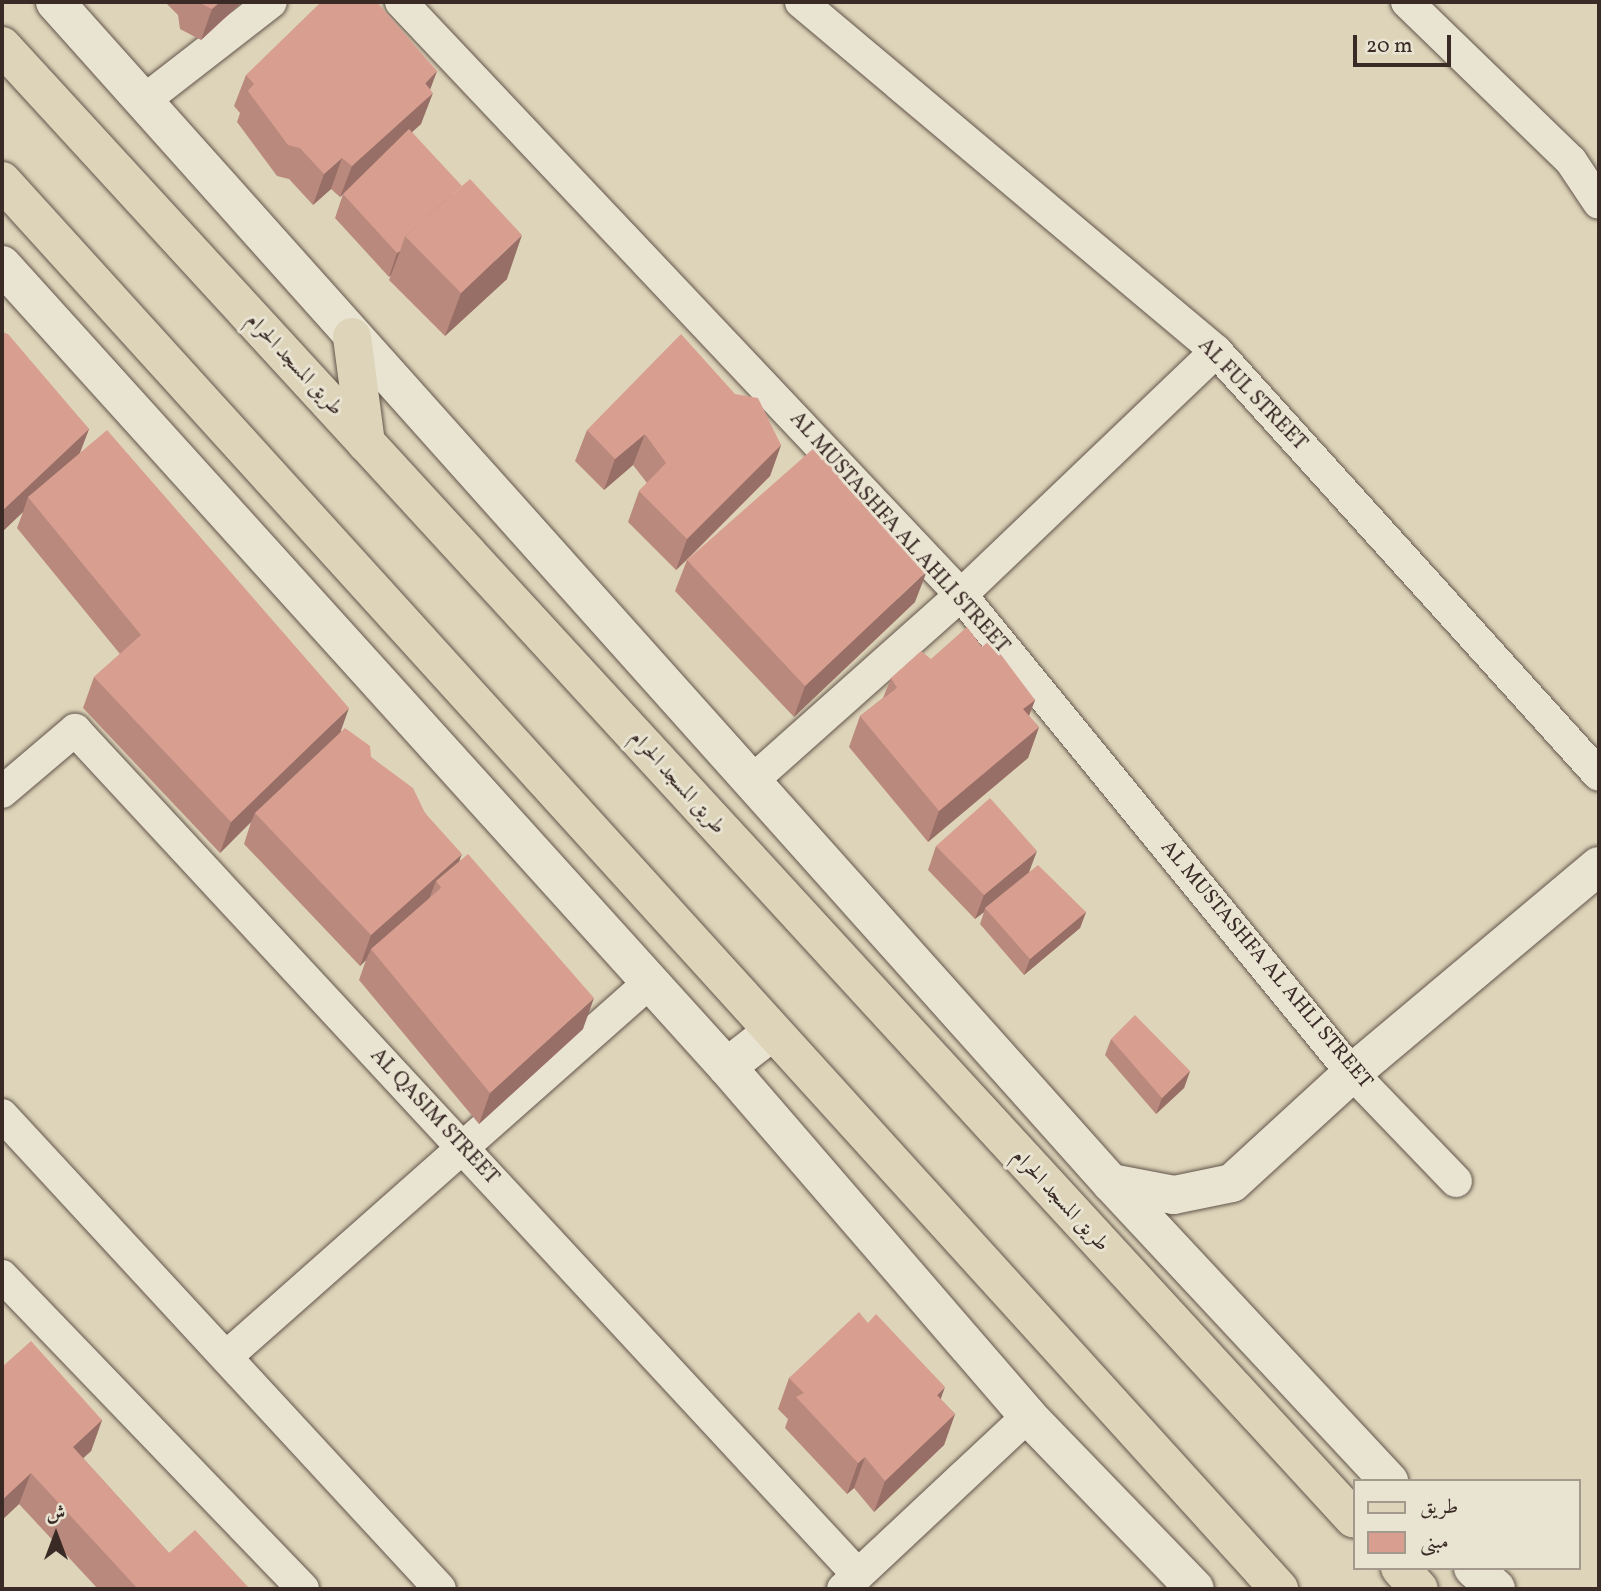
<!DOCTYPE html>
<meta charset="utf-8">
<style>
body{margin:0}
#map{position:relative;width:1601px;height:1591px;overflow:hidden;background:#ddd4b9;font-family:Vollkorn,Amiri,serif}
div>[style]{position:absolute}
.roads{filter:drop-shadow(0 0 2px #62544a) drop-shadow(0 0 2px #62544a)}
.street>*{height:32px;margin:-16px;padding:0 16px;transform-origin:16px;border-radius:16px;background:#e9e3d2}
.secondary>*{height:38px;margin:-19px;padding:0 19px;transform-origin:19px;border-radius:19px;background:#e9e3d2}
.primary>*{height:38px;margin:-19px;padding:0 19px;transform-origin:19px;border-radius:19px;background:#ddd4b9}
.wall>*{inset:0;background:#ba897d}
.shaded-wall>*{inset:0;background:#976f66}
.building>*{inset:0;background:#d89f91}
span{translate:-50% -50%;white-space:nowrap;text-align:center;line-height:1.15;-webkit-text-stroke:6px #e9e3d2;paint-order:stroke}
.street-label{font-size:21px;color:#392a25}
.frame{position:absolute;inset:0;border:4px solid #392a25;pointer-events:none}
.legend{position:absolute;left:1353px;top:1479px;width:228px;height:91px;box-sizing:border-box;background:#e9e3d2;border:2px solid #a3998d;margin:0;padding:9px 12px;list-style:none;font-size:21px;color:#392a25}
.legend li{display:flex;align-items:center;gap:14px;height:35px}
.legend b{width:35px;border:2px solid #a3998d}
.north{position:absolute;left:21px;top:1500px;width:70px;height:70px;-webkit-text-stroke:5px #e9e3d2;paint-order:stroke;rotate:0deg;font-size:19px;font-weight:700;line-height:28px;text-align:center;color:#392a25}
.north::after{content:'';display:block;margin:auto;width:24px;height:32px;background:#392a25;clip-path:polygon(50% 0,100% 100%,50% 72%,0 100%)}
.scale{position:absolute;left:1353px;top:35px;width:98px;height:32px;box-sizing:border-box;border:4px solid #392a25;border-top:0;padding-left:9px;font-size:21px;line-height:24px;white-space:nowrap;color:#392a25;-webkit-text-stroke:5px #e9e3d2;paint-order:stroke}
</style>
<div id="map">
<div class="roads">
<div class="street">
<div style="left:401px;top:2px;width:816px;rotate:46.64deg"></div>
<div style="left:961px;top:595px;width:618px;rotate:50.72deg"></div>
<div style="left:1352px;top:1073px;width:150px;rotate:46.1deg"></div>
<div style="left:801px;top:2px;width:542px;rotate:40.06deg"></div>
<div style="left:1216px;top:351px;width:571px;rotate:47.91deg"></div>
<div style="left:1407px;top:2px;width:228px;rotate:44.1deg"></div>
<div style="left:1571px;top:161px;width:50px;rotate:56.3deg"></div>
<div style="left:146px;top:99px;width:158px;rotate:-37.8deg"></div>
<div style="left:752px;top:781px;width:280px;rotate:-41.7deg"></div>
<div style="left:961px;top:595px;width:353px;rotate:-43.7deg"></div>
<div style="left:2px;top:792px;width:96px;rotate:-40.3deg"></div>
<div style="left:75px;top:730px;width:1152px;rotate:47.18deg"></div>
<div style="left:2px;top:1115px;width:645px;rotate:47.26deg"></div>
<div style="left:2px;top:1276px;width:434px;rotate:46.1deg"></div>
<div style="left:226px;top:1357px;width:566px;rotate:-41.49deg"></div>
<div style="left:843px;top:1589px;width:253px;rotate:-43.1deg"></div>
</div>
<div class="secondary">
<div style="left:55px;top:2px;width:1584px;rotate:48.2deg"></div>
<div style="left:1111px;top:1183px;width:408px;rotate:47deg"></div>
<div style="left:2px;top:265px;width:1081px;rotate:47.89deg"></div>
<div style="left:727px;top:1067px;width:461px;rotate:49.2deg"></div>
<div style="left:1028px;top:1416px;width:240px;rotate:46deg"></div>
<div style="left:727px;top:1067px;width:58px;rotate:-38deg"></div>
<div style="left:1111px;top:1183px;width:64px;rotate:10.8deg"></div>
<div style="left:1174px;top:1195px;width:59px;rotate:-11.7deg"></div>
<div style="left:1232px;top:1183px;width:163px;rotate:-42.5deg"></div>
<div style="left:1352px;top:1073px;width:322px;rotate:-40deg"></div>
<div style="left:1473px;top:1568px;width:31px;rotate:42deg"></div>
</div>
<div class="primary">
<div style="left:2px;top:46px;width:1999px;rotate:47.45deg"></div>
<div style="left:2px;top:181px;width:1901px;rotate:47.79deg"></div>
<div style="left:352px;top:337px;width:107px;rotate:82.5deg"></div>
<div style="left:1400px;top:1568px;width:28px;rotate:48deg"></div>
</div>
</div>
<div class="wall">
<div style="clip-path:polygon(165px 2px,242px 2px,201px 40px,180px 29px,178px 15px)"></div>
<div style="clip-path:polygon(437px 71px,430px 89px,421px 124px,412px 132px,507px 279px,445px 336px,389px 280px,391px 275px,389px 277px,335px 218px,343px 194px,340px 197px,331px 189px,313px 205px,289px 179px,277px 176px,237px 122px,240px 113px,234px 106px,246px 75px)"></div>
<div style="clip-path:polygon(2px 332px,89px 429px,80px 453px,341px 731px,371px 757px,425px 813px,583px 1029px,479px 1124px,359px 980px,366px 960px,360px 966px,244px 844px,251px 822px,220px 853px,83px 708px,94px 677px,120px 654px,17px 528px,23px 512px,2px 532px)"></div>
<div style="clip-path:polygon(587px 430px,781px 445px,770px 476px,687px 560px,915px 602px,794px 717px,675px 591px,687px 560px,676px 570px,628px 522px,639px 491px,647px 483px,633px 465px,604px 490px,575px 461px)"></div>
<div style="clip-path:polygon(982px 647px,1035px 700px,1029px 716px,1039px 727px,1028px 758px,928px 842px,849px 747px,860px 716px,883px 698px,891px 678px,931px 659px)"></div>
<div style="clip-path:polygon(936px 846px,1029px 872px,1086px 912px,1080px 928px,1024px 975px,980px 924px,984px 912px,975px 919px,928px 870px)"></div>
<div style="clip-path:polygon(1111px 1039px,1190px 1071px,1184px 1088px,1156px 1114px,1105px 1055px)"></div>
<div style="clip-path:polygon(868px 1323px,955px 1414px,944px 1445px,874px 1512px,854px 1488px,847px 1494px,785px 1428px,788px 1419px,778px 1409px,789px 1378px)"></div>
<div style="clip-path:polygon(2px 1367px,102px 1420px,91px 1451px,83px 1458px,169px 1553px,250px 1589px,98px 1589px,19px 1504px,2px 1520px)"></div>
</div>
<div class="shaded-wall">
<div style="clip-path:polygon(220px 2px,242px 2px,201px 40px,212px 9px)"></div>
<div style="clip-path:polygon(437px 71px,427px 98px,433px 93px,421px 124px,340px 197px,352px 166px)"></div>
<div style="clip-path:polygon(342px 158px,331px 189px,313px 205px,324px 174px)"></div>
<div style="clip-path:polygon(522px 235px,507px 279px,445px 336px,461px 293px)"></div>
<div style="clip-path:polygon(400px 251px,391px 275px,389px 277px,397px 253px)"></div>
<div style="clip-path:polygon(89px 429px,77px 460px,28px 497px,23px 512px,2px 532px,2px 511px)"></div>
<div style="clip-path:polygon(645px 434px,633px 465px,604px 490px,615px 459px)"></div>
<div style="clip-path:polygon(781px 445px,770px 476px,676px 570px,687px 539px)"></div>
<div style="clip-path:polygon(927px 571px,915px 602px,794px 717px,805px 686px)"></div>
<div style="clip-path:polygon(1035px 700px,1023px 731px,1023px 709px)"></div>
<div style="clip-path:polygon(349px 708px,338px 739px,255px 813px,251px 822px,220px 853px,231px 822px)"></div>
<div style="clip-path:polygon(1039px 727px,1028px 758px,928px 842px,939px 811px)"></div>
<div style="clip-path:polygon(1037px 851px,1028px 875px,985px 908px,984px 912px,975px 919px,984px 895px)"></div>
<div style="clip-path:polygon(462px 854px,450px 885px,441px 888px,436px 881px,426px 907px,371px 949px,366px 960px,360px 966px,371px 935px)"></div>
<div style="clip-path:polygon(1086px 912px,1080px 928px,1024px 975px,1030px 959px)"></div>
<div style="clip-path:polygon(594px 998px,583px 1029px,479px 1124px,490px 1093px)"></div>
<div style="clip-path:polygon(1190px 1071px,1184px 1088px,1156px 1114px,1162px 1098px)"></div>
<div style="clip-path:polygon(945px 1387px,934px 1418px,937px 1395px)"></div>
<div style="clip-path:polygon(955px 1414px,944px 1445px,874px 1512px,885px 1481px)"></div>
<div style="clip-path:polygon(102px 1420px,91px 1451px,62px 1478px,73px 1447px)"></div>
<div style="clip-path:polygon(865px 1457px,854px 1488px,847px 1494px,858px 1463px)"></div>
<div style="clip-path:polygon(31px 1473px,19px 1504px,2px 1520px,2px 1500px)"></div>
</div>
<div class="building">
<div style="clip-path:polygon(198px 2px,220px 2px,212px 9px)"></div>
<div style="clip-path:polygon(321px 2px,377px 2px,437px 71px,425px 83px,433px 93px,352px 166px,342px 158px,324px 174px,300px 148px,288px 145px,248px 91px,254px 84px,246px 75px)"></div>
<div style="clip-path:polygon(409px 129px,462px 186px,405px 236px,400px 251px,397px 253px,343px 194px)"></div>
<div style="clip-path:polygon(470px 179px,522px 235px,461px 293px,405px 236px)"></div>
<div style="clip-path:polygon(2px 332px,8px 334px,89px 429px,2px 511px)"></div>
<div style="clip-path:polygon(681px 334px,735px 394px,758px 398px,781px 445px,687px 539px,639px 491px,666px 463px,645px 434px,615px 459px,587px 430px)"></div>
<div style="clip-path:polygon(107px 430px,349px 708px,231px 822px,94px 677px,141px 635px,28px 497px)"></div>
<div style="clip-path:polygon(814px 448px,927px 571px,805px 686px,687px 560px)"></div>
<div style="clip-path:polygon(967px 627px,982px 647px,990px 640px,1035px 700px,1023px 709px,1039px 727px,939px 811px,860px 716px,897px 688px,891px 678px,921px 651px,931px 659px)"></div>
<div style="clip-path:polygon(345px 728px,370px 746px,371px 757px,413px 788px,425px 813px,462px 854px,371px 935px,255px 813px)"></div>
<div style="clip-path:polygon(990px 798px,1037px 851px,984px 895px,936px 846px)"></div>
<div style="clip-path:polygon(468px 854px,594px 998px,490px 1093px,371px 949px,441px 888px,436px 881px)"></div>
<div style="clip-path:polygon(1038px 865px,1086px 912px,1030px 959px,985px 908px)"></div>
<div style="clip-path:polygon(1135px 1015px,1190px 1071px,1162px 1098px,1111px 1039px)"></div>
<div style="clip-path:polygon(859px 1312px,868px 1323px,876px 1314px,945px 1387px,937px 1395px,955px 1414px,885px 1481px,865px 1457px,858px 1463px,796px 1397px,804px 1393px,789px 1378px)"></div>
<div style="clip-path:polygon(31px 1341px,102px 1420px,73px 1447px,169px 1553px,195px 1530px,250px 1589px,138px 1589px,31px 1473px,2px 1500px,2px 1367px)"></div>
</div>
<div class="street-label">
<span style="left:294px;top:365px;rotate:47deg">طريق المسجد الحرام</span>
<span style="left:1252px;top:395px;rotate:46deg">AL FUL STREET</span>
<span style="left:899px;top:533px;rotate:48deg">AL MUSTASHFA AL AHLI STREET</span>
<span style="left:677px;top:783px;rotate:48deg">طريق المسجد الحرام</span>
<span style="left:1266px;top:965px;rotate:50deg">AL MUSTASHFA AL AHLI STREET</span>
<span style="left:434px;top:1117px;rotate:47deg">AL QASIM STREET</span>
<span style="left:1060px;top:1201px;rotate:47deg">طريق المسجد الحرام</span>
</div>
<div class="frame"></div>
<ul class="legend">
<li><b style="height:9px;background:#ddd4b9"></b>طريق</li>
<li><b style="height:19px;background:#d89f91"></b>مبنى</li>
</ul>
<div class="north">ش</div>
<div class="scale">20 m</div>
</div>
